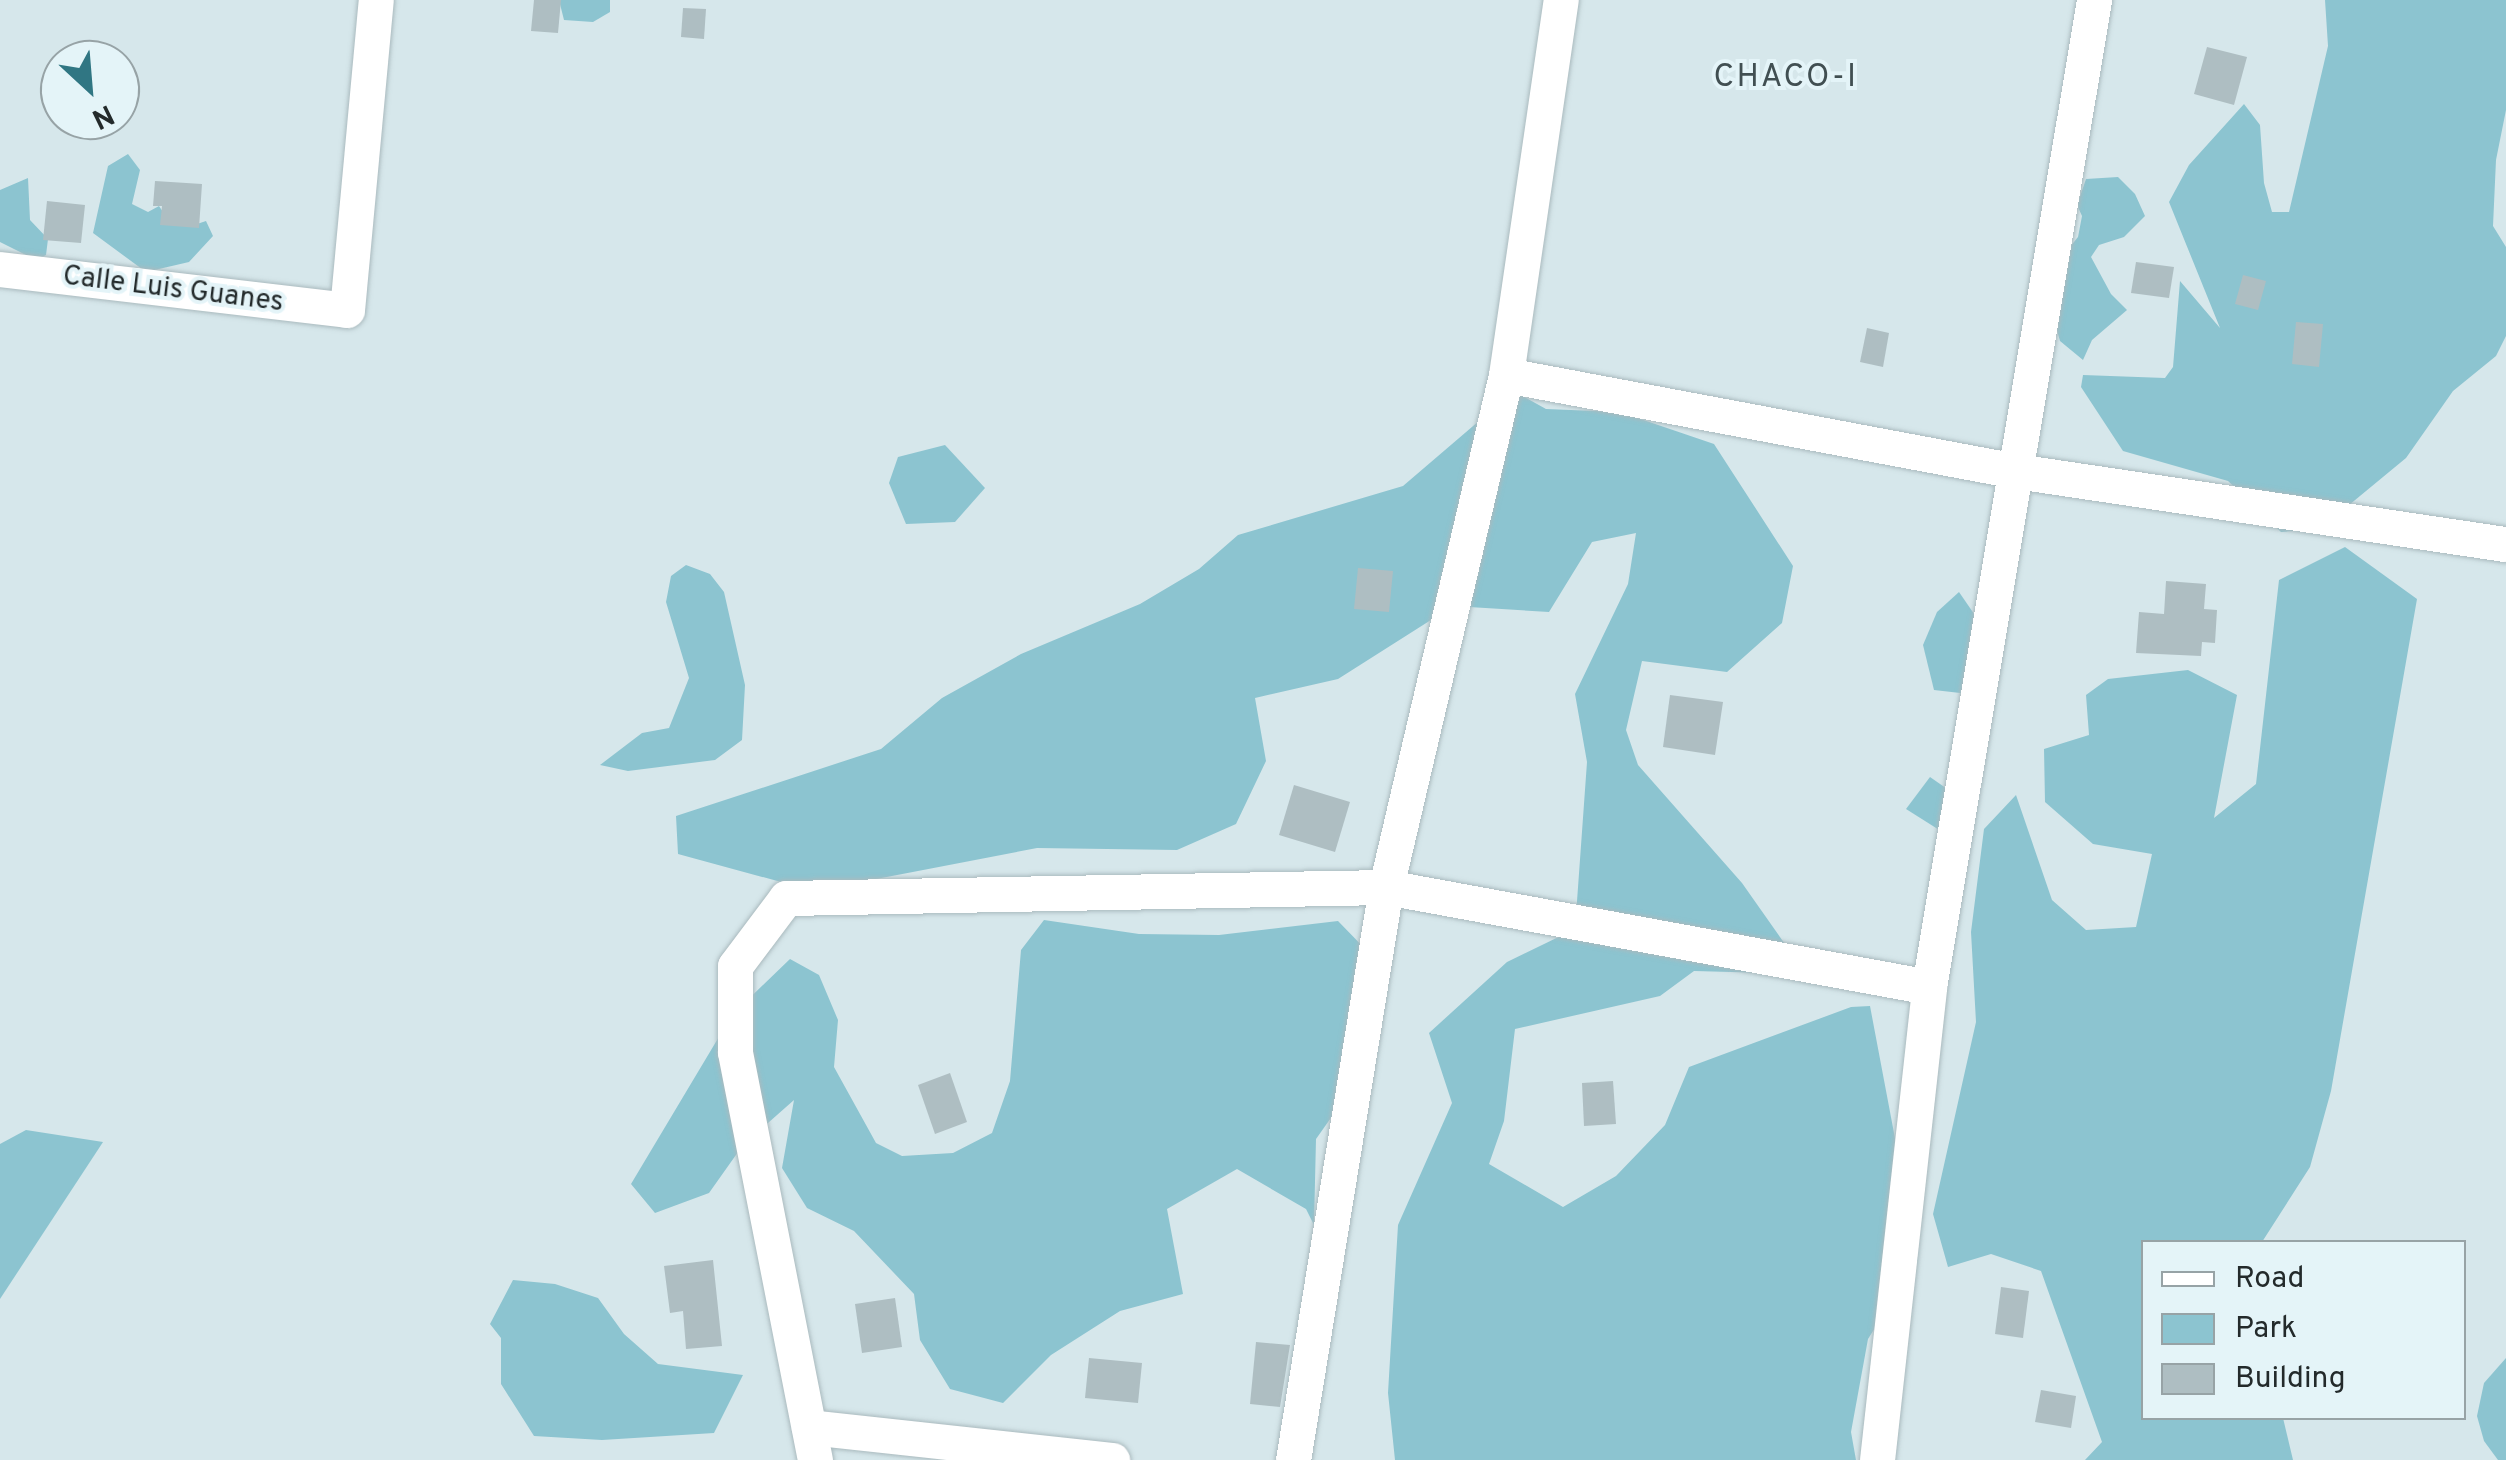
<!DOCTYPE html>
<style>
body{margin:0}
#map{position:relative;width:2506px;height:1460px;overflow:hidden;background:#d6e7eb;font-family:Overpass,sans-serif}
div>[style]{position:absolute}
.green>*{inset:0;background:#8cc4d0}
.building>*{inset:0;background:#aebec2}
.roads{filter:drop-shadow(0 0 2px #aababe) drop-shadow(0 0 2px #aababe)}
.street>*{height:35px;margin:-17.5px;padding:0 17.5px;transform-origin:17.5px;border-radius:17.5px;background:#fff}
span{translate:-50% -50%;white-space:nowrap;text-align:center;line-height:1.15;-webkit-text-stroke:8px #e4f4f8;paint-order:stroke}
.street-label{font-size:28px;color:#232a2b}
.quarter-label{font-size:32px;color:#414f52;letter-spacing:2.5px}
.legend{position:absolute;left:2141px;top:1240px;width:325px;height:180px;box-sizing:border-box;background:#e4f4f8;border:2px solid #97a3a6;margin:0;padding:12px 18px;list-style:none;font-size:30px;color:#232a2b}
.legend li{display:flex;align-items:center;gap:20px;height:50px}
.legend b{width:50px;border:2px solid #97a3a6}
.north{position:absolute;left:40px;top:40px;width:100px;height:100px;box-sizing:border-box;background:#e4f4f8;border:2px solid #97a3a6;border-radius:50%;rotate:154deg;font-size:28px;font-weight:700;line-height:40px;text-align:center;color:#232a2b}
.north::after{content:'';display:block;margin:auto;width:35px;height:45px;background:#307683;clip-path:polygon(50% 0,100% 100%,50% 72%,0 100%)}
</style>
<div id="map">
<div class="green">
<div style="clip-path:polygon(559px 0,610px 0,610px 12px,593px 22px,564px 20px)"></div>
<div style="clip-path:polygon(2325px 0,2506px 0,2506px 110px,2496px 160px,2493px 226px,2506px 247px,2506px 336px,2496px 356px,2453px 391px,2406px 458px,2320px 529px,2281px 532px,2228px 481px,2123px 451px,2081px 387px,2083px 375px,2165px 378px,2173px 367px,2180px 281px,2220px 328px,2169px 202px,2189px 165px,2244px 104px,2260px 125px,2264px 183px,2272px 212px,2289px 212px,2328px 46px)"></div>
<div style="clip-path:polygon(128px 154px,140px 170px,132px 204px,148px 212px,159px 206px,169px 221px,191px 226px,206px 221px,213px 236px,189px 262px,146px 272px,93px 233px,108px 166px)"></div>
<div style="clip-path:polygon(2118px 177px,2135px 194px,2145px 216px,2124px 237px,2099px 245px,2091px 257px,2111px 294px,2127px 310px,2092px 340px,2083px 360px,2060px 341px,2054px 320px,2069px 248px,2078px 237px,2082px 216px,2077px 205px,2086px 179px)"></div>
<div style="clip-path:polygon(28px 178px,30px 220px,48px 239px,46px 255px,36px 260px,0 242px,0 190px)"></div>
<div style="clip-path:polygon(1514px 391px,1546px 409px,1620px 412px,1714px 444px,1793px 566px,1782px 623px,1727px 672px,1642px 661px,1626px 730px,1638px 765px,1742px 883px,1806px 974px,1694px 971px,1660px 996px,1515px 1029px,1504px 1121px,1489px 1164px,1563px 1207px,1616px 1176px,1665px 1125px,1689px 1067px,1851px 1007px,1870px 1006px,1918px 1260px,1868px 1339px,1851px 1432px,1856px 1460px,1395px 1460px,1388px 1393px,1398px 1225px,1452px 1103px,1429px 1033px,1507px 962px,1575px 929px,1587px 762px,1575px 694px,1628px 584px,1636px 533px,1592px 542px,1549px 612px,1453px 606px,1338px 679px,1255px 698px,1266px 761px,1236px 824px,1177px 850px,1037px 848px,814px 891px,678px 854px,676px 816px,881px 749px,942px 698px,1021px 654px,1140px 604px,1199px 569px,1238px 535px,1403px 486px)"></div>
<div style="clip-path:polygon(945px 445px,985px 488px,955px 522px,906px 524px,889px 483px,898px 457px)"></div>
<div style="clip-path:polygon(2345px 547px,2417px 599px,2331px 1091px,2310px 1167px,2262px 1242px,2144px 1242px,2144px 1418px,2283px 1418px,2293px 1460px,2085px 1460px,2102px 1442px,2041px 1271px,1991px 1254px,1948px 1267px,1933px 1214px,1976px 1022px,1971px 932px,1984px 829px,2016px 795px,2052px 900px,2086px 930px,2136px 927px,2152px 854px,2093px 844px,2045px 802px,2044px 749px,2089px 735px,2086px 695px,2108px 679px,2188px 670px,2237px 695px,2214px 818px,2256px 784px,2279px 580px)"></div>
<div style="clip-path:polygon(686px 565px,710px 574px,724px 592px,745px 685px,742px 740px,715px 760px,628px 771px,600px 765px,642px 733px,669px 728px,689px 678px,666px 602px,671px 576px)"></div>
<div style="clip-path:polygon(1959px 592px,1981px 624px,1969px 694px,1934px 690px,1923px 645px,1937px 612px)"></div>
<div style="clip-path:polygon(1930px 777px,1953px 793px,1944px 833px,1906px 809px)"></div>
<div style="clip-path:polygon(1044px 920px,1139px 934px,1219px 935px,1338px 921px,1372px 956px,1345px 1098px,1316px 1139px,1314px 1225px,1306px 1209px,1237px 1169px,1167px 1209px,1183px 1294px,1120px 1311px,1051px 1355px,1003px 1403px,950px 1389px,920px 1340px,914px 1294px,854px 1231px,807px 1208px,782px 1168px,794px 1100px,743px 1145px,709px 1193px,655px 1213px,631px 1184px,732px 1015px,790px 959px,819px 975px,838px 1020px,834px 1067px,876px 1143px,902px 1156px,953px 1153px,992px 1133px,1010px 1081px,1021px 950px)"></div>
<div style="clip-path:polygon(26px 1130px,103px 1142px,0 1299px,0 1144px)"></div>
<div style="clip-path:polygon(513px 1280px,555px 1284px,598px 1298px,624px 1334px,658px 1364px,743px 1375px,714px 1433px,602px 1440px,534px 1436px,501px 1384px,501px 1338px,490px 1324px)"></div>
<div style="clip-path:polygon(2506px 1358px,2506px 1460px,2498px 1460px,2484px 1441px,2477px 1416px,2484px 1383px)"></div>
</div>
<div class="building">
<div style="clip-path:polygon(534px 0,561px 0,558px 33px,531px 31px)"></div>
<div style="clip-path:polygon(683px 8px,706px 9px,704px 39px,681px 37px)"></div>
<div style="clip-path:polygon(2207px 47px,2247px 57px,2234px 105px,2194px 94px)"></div>
<div style="clip-path:polygon(155px 181px,202px 184px,199px 228px,160px 225px,162px 206px,153px 206px)"></div>
<div style="clip-path:polygon(47px 201px,85px 205px,81px 243px,43px 240px)"></div>
<div style="clip-path:polygon(2136px 262px,2174px 267px,2169px 298px,2131px 293px)"></div>
<div style="clip-path:polygon(2243px 275px,2266px 281px,2258px 310px,2235px 304px)"></div>
<div style="clip-path:polygon(2296px 322px,2323px 324px,2319px 367px,2292px 364px)"></div>
<div style="clip-path:polygon(1867px 328px,1889px 333px,1883px 367px,1860px 362px)"></div>
<div style="clip-path:polygon(1358px 568px,1393px 571px,1389px 612px,1354px 609px)"></div>
<div style="clip-path:polygon(2166px 581px,2206px 584px,2204px 609px,2217px 610px,2215px 643px,2202px 642px,2201px 656px,2136px 653px,2139px 612px,2164px 614px)"></div>
<div style="clip-path:polygon(1670px 695px,1723px 702px,1715px 755px,1663px 747px)"></div>
<div style="clip-path:polygon(1294px 785px,1350px 802px,1335px 852px,1279px 835px)"></div>
<div style="clip-path:polygon(950px 1073px,967px 1122px,935px 1134px,918px 1085px)"></div>
<div style="clip-path:polygon(1613px 1081px,1616px 1124px,1584px 1126px,1582px 1083px)"></div>
<div style="clip-path:polygon(713px 1260px,722px 1346px,686px 1349px,683px 1311px,670px 1313px,664px 1266px)"></div>
<div style="clip-path:polygon(2001px 1287px,2029px 1291px,2023px 1338px,1995px 1334px)"></div>
<div style="clip-path:polygon(895px 1298px,902px 1347px,862px 1353px,855px 1304px)"></div>
<div style="clip-path:polygon(1256px 1342px,1290px 1345px,1280px 1407px,1250px 1404px)"></div>
<div style="clip-path:polygon(1089px 1358px,1142px 1363px,1138px 1403px,1085px 1398px)"></div>
<div style="clip-path:polygon(2041px 1390px,2076px 1396px,2071px 1428px,2035px 1422px)"></div>
</div>
<div class="roads">
<div class="street">
<div style="left:0;top:269px;width:349px;rotate:6.7deg"></div>
<div style="left:347px;top:310px;width:311px;rotate:-84.7deg"></div>
<div style="left:1506px;top:375px;width:519px;rotate:10.66deg"></div>
<div style="left:2016px;top:471px;width:495px;rotate:8.5deg"></div>
<div style="left:809px;top:1427px;width:305px;rotate:6.2deg"></div>
<div style="left:815px;top:1460px;width:416px;rotate:-101.1deg"></div>
<div style="left:735px;top:1052px;width:86px;rotate:-90deg"></div>
<div style="left:735px;top:966px;width:85px;rotate:-53.1deg"></div>
<div style="left:786px;top:898px;width:600px;rotate:-1.05deg"></div>
<div style="left:1386px;top:887px;width:552px;rotate:10.43deg"></div>
<div style="left:1293px;top:1460px;width:580px;rotate:-80.78deg"></div>
<div style="left:1386px;top:887px;width:526px;rotate:-76.81deg"></div>
<div style="left:1506px;top:375px;width:379px;rotate:-81.7deg"></div>
<div style="left:1877px;top:1460px;width:476px;rotate:-83.7deg"></div>
<div style="left:1929px;top:987px;width:1001px;rotate:-80.51deg"></div>
</div>
</div>
<div class="street-label">
<span style="left:173px;top:290px;rotate:7deg">Calle Luis Guanes</span>
</div>
<div class="quarter-label">
<span style="left:1786px;top:78px">CHACO-I</span>
</div>
<ul class="legend">
<li><b style="height:12px;background:#fff"></b>Road</li>
<li><b style="height:28px;background:#8cc4d0"></b>Park</li>
<li><b style="height:28px;background:#aebec2"></b>Building</li>
</ul>
<div class="north">N</div>
</div>
